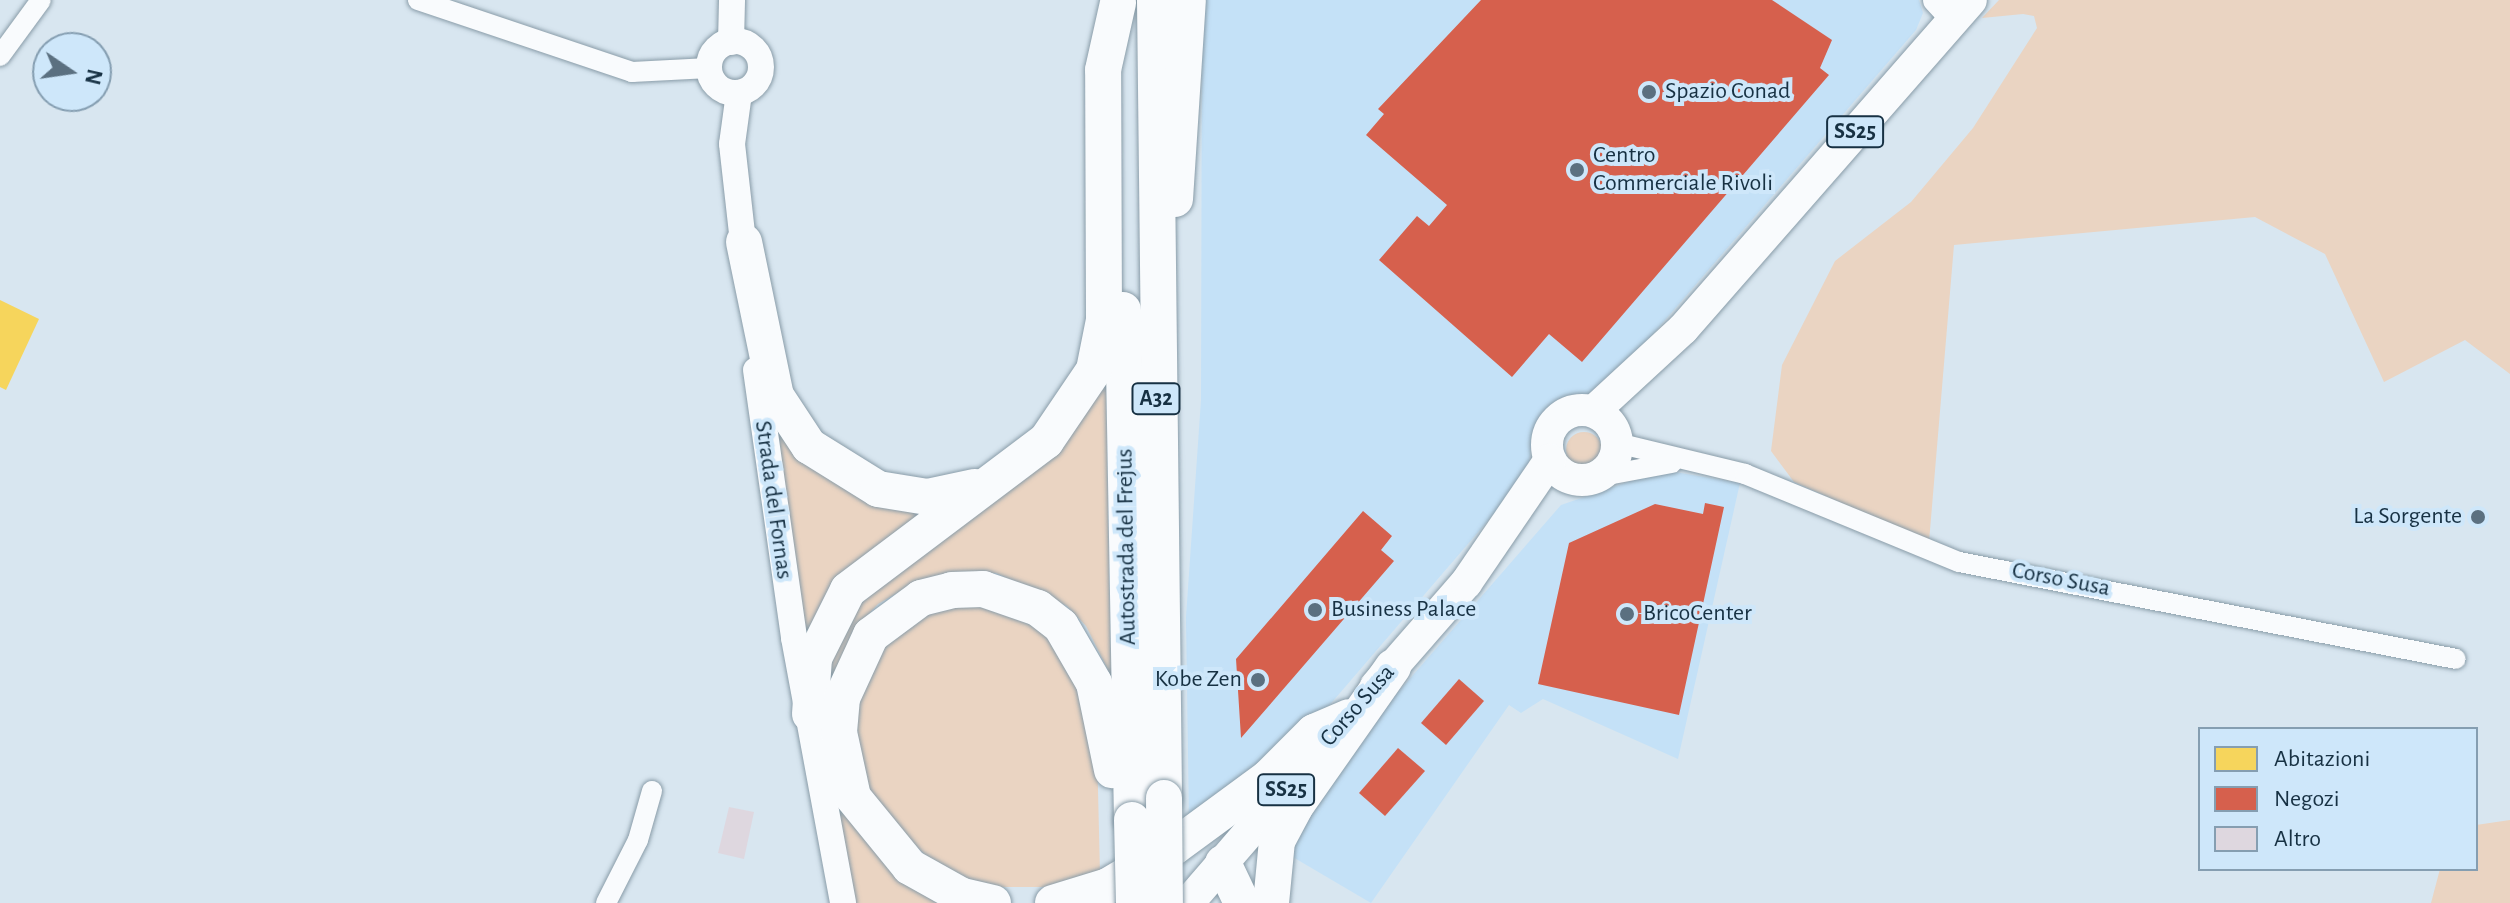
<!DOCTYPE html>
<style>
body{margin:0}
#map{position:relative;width:2510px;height:903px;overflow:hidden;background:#d8e6f0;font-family:"Alegreya Sans",sans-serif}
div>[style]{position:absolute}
.built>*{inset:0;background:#c4e1f7}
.green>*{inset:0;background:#ead4c2}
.round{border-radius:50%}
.homes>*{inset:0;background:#f6d55c}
.shops>*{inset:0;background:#d6604d}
.building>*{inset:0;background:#ded7df}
.roads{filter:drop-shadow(0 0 2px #899ca8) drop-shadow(0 0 2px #899ca8)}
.minor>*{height:20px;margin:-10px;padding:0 10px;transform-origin:10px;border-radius:10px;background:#f9fbfd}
.tertiary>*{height:26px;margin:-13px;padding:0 13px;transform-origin:13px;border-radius:13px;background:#f9fbfd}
.tertiary>.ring{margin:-13px;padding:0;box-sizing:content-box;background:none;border:26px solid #f9fbfd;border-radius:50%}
.primary>*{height:32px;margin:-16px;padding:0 16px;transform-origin:16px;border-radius:16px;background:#f9fbfd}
.primary>.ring{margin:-16px;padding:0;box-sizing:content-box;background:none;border:32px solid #f9fbfd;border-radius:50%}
.motorway>*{height:36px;margin:-18px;padding:0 18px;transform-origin:18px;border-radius:18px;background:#f9fbfd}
.bridges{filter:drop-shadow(0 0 2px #899ca8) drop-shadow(0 0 2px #899ca8)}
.motorway-bridge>*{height:36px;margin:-18px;padding:0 18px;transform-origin:18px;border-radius:18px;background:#f9fbfd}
.dots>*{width:22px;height:22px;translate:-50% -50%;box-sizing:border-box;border:4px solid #cee7fa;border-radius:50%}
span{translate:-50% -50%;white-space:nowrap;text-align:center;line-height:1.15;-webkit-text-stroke:8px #cee7fa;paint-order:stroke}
.shield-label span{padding:2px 6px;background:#cee7fa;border:2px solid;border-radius:6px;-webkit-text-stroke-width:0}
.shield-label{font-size:22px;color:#173143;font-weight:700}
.poi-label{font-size:24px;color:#173143}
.left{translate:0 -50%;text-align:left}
.right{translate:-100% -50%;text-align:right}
.street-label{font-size:24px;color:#173143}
.legend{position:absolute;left:2198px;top:727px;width:280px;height:144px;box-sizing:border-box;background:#cee7fa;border:2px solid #859eb1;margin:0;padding:10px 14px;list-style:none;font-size:24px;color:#173143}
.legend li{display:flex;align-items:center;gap:16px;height:40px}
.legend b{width:40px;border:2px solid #859eb1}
.north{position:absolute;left:32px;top:32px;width:80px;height:80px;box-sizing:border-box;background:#cee7fa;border:2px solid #859eb1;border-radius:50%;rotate:103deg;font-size:22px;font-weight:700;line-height:32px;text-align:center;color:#173143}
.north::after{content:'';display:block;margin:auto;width:28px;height:36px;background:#5b7080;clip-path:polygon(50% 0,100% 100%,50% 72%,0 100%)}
</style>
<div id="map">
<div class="built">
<div style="clip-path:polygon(1202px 0,1919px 0,1923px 13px,1916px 30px,1615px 378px,1586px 400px,1551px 411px,1532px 435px,1528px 474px,1309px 729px,1189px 820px,1186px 617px,1201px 400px)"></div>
<div style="clip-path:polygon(1663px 470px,1740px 483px,1678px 759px,1543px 699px,1521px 713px,1509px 705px,1371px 903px,1286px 853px,1346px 752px,1561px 505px)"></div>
</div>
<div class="green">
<div style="clip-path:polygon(1999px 0,2510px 0,2510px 374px,2465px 340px,2384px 382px,2325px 254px,2255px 217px,1954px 245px,1929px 542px,1794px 482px,1771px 451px,1782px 365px,1835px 261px,1911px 202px,1973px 128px,2037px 28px,2034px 16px,2023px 14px,1982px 18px)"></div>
<div style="clip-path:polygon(1106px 376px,1111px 676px,1086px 626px,1067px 606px,996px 573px,959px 573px,913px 584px,878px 604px,853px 631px,823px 704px,825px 663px,862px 594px)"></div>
<div style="clip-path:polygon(777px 422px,938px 506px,805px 644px)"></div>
<div class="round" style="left:1566px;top:432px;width:36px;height:36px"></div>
<div style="clip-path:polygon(971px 603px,1037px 622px,1077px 671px,1097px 749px,1100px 873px,1068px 887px,983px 887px,943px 872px,875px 807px,851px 730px,858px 681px,877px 649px,932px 609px)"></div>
<div style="clip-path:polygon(837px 797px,889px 869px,941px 903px,854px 903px)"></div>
<div style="clip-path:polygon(2510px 820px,2510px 903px,2431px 903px,2440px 869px,2476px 869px,2476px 825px)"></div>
</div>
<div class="homes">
<div style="clip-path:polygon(0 300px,39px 319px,6px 390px,0 387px)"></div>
</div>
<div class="shops">
<div style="clip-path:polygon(1481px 0,1772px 0,1832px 40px,1820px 68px,1829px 75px,1582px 362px,1549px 334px,1512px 377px,1379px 260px,1417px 216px,1429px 226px,1447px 205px,1366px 135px,1384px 114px,1378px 109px)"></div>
<div style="clip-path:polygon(1705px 503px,1724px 507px,1679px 715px,1538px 684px,1569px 543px,1655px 504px,1703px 514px)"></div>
<div style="clip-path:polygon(1363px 511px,1392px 536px,1381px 550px,1394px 561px,1241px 738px,1236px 659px)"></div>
<div style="clip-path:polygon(1459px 679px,1484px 701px,1446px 745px,1421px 723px)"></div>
<div style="clip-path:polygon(1398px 748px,1425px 771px,1385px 816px,1359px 793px)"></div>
</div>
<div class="building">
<div style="clip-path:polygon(729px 807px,754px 812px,744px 859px,718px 853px)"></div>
</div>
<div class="roads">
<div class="minor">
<div style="left:418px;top:0;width:226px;rotate:18.6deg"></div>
<div style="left:632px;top:72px;width:77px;rotate:-3deg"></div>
<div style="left:0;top:56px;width:69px;rotate:-53.8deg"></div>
<div style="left:1617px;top:443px;width:132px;rotate:13.6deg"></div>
<div style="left:1745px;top:474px;width:231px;rotate:22.4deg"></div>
<div style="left:1959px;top:562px;width:506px;rotate:11.04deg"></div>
<div style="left:1597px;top:477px;width:76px;rotate:-10.6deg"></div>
<div style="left:606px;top:903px;width:71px;rotate:-63.1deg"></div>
<div style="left:638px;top:840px;width:51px;rotate:-74.1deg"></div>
</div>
<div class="tertiary">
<div style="left:1936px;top:0;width:26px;rotate:47deg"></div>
<div class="ring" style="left:709px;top:41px;width:26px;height:26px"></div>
<div style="left:731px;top:42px;width:42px;rotate:-88.6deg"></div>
<div style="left:739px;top:93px;width:51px;rotate:97.8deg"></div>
<div style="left:732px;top:144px;width:116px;rotate:83.6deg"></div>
<div style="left:756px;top:370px;width:271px;rotate:81.9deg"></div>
<div style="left:794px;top:638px;width:269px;rotate:79.5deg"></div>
</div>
<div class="primary">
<div class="ring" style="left:1547px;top:410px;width:38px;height:38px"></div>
<div style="left:1594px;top:411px;width:121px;rotate:-42.7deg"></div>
<div style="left:1683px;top:329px;width:437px;rotate:-48.8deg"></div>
<div style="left:1376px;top:686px;width:137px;rotate:-48.9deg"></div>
<div style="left:1466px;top:583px;width:149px;rotate:-55.7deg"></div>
<div style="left:1188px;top:903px;width:185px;rotate:-49.2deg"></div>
</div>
<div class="motorway">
<div style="left:1155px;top:0;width:798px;rotate:89.35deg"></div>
<div style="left:1175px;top:199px;width:199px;rotate:-86.3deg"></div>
<div style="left:744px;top:242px;width:157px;rotate:78.3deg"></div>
<div style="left:776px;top:396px;width:60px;rotate:56.6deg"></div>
<div style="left:809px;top:446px;width:81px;rotate:31.9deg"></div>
<div style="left:878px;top:489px;width:50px;rotate:9.3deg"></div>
<div style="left:927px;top:497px;width:49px;rotate:-11.8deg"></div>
<div style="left:1123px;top:310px;width:510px;rotate:88.99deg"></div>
<div style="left:810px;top:714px;width:56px;rotate:-85.9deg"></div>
<div style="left:814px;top:658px;width:76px;rotate:-63.4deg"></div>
<div style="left:848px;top:590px;width:248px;rotate:-37deg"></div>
<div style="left:1046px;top:441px;width:86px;rotate:-55.9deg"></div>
<div style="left:1094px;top:370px;width:51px;rotate:-78.7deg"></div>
<div style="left:1104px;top:320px;width:250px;rotate:-90.2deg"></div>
<div style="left:1103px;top:70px;width:69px;rotate:-77.4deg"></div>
<div style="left:1223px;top:863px;width:44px;rotate:64.6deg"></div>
<div style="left:993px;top:903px;width:32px;rotate:-167deg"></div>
<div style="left:962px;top:896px;width:60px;rotate:-150.9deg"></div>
<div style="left:910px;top:867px;width:90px;rotate:-129.2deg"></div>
<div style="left:853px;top:797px;width:66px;rotate:-102.2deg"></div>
<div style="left:839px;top:732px;width:34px;rotate:-85deg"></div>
<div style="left:842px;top:698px;width:69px;rotate:-65.3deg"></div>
<div style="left:871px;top:635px;width:62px;rotate:-36.5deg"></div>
<div style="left:921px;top:598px;width:32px;rotate:-14deg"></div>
<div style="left:952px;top:590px;width:31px;rotate:-2deg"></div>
<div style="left:983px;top:589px;width:58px;rotate:19.1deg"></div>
<div style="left:1038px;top:608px;width:29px;rotate:38deg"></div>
<div style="left:1061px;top:626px;width:66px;rotate:59.9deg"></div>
<div style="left:1094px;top:683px;width:89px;rotate:78.3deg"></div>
<div style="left:1053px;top:903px;width:58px;rotate:-17.2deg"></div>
<div style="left:1108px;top:886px;width:77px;rotate:-30.6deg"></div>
<div style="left:1174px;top:847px;width:117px;rotate:-36.3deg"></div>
<div style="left:1268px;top:778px;width:65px;rotate:-45deg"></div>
<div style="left:1314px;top:732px;width:38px;rotate:-23deg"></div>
<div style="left:1271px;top:903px;width:62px;rotate:-84.5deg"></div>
<div style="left:1277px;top:841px;width:38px;rotate:-62deg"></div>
<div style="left:1295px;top:807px;width:171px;rotate:-55deg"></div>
</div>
</div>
<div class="bridges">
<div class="motorway-bridge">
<div style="left:1164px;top:798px;width:105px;rotate:89.5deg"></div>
<div style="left:1132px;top:820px;width:83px;rotate:88.6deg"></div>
</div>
</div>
<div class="dots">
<div style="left:1649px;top:92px;background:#5b7080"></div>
<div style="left:1577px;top:170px;background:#5b7080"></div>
<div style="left:2478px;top:517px;background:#5b7080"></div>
<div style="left:1315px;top:610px;background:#5b7080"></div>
<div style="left:1627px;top:614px;background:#5b7080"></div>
<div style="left:1258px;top:680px;background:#5b7080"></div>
</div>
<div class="shield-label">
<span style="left:1855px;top:132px">SS25</span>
<span style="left:1156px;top:399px">A32</span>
<span style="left:1286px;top:790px">SS25</span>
</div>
<div class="poi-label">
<span class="left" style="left:1665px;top:92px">Spazio Conad</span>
<span class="left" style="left:1593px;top:170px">Centro<br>Commerciale Rivoli</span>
<span class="right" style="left:2462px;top:517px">La Sorgente</span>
<span class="left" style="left:1331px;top:610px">Business Palace</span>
<span class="left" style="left:1643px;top:614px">BricoCenter</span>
<span class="right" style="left:1242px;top:680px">Kobe Zen</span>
</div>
<div class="street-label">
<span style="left:773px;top:500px;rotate:82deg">Strada del Fornas</span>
<span style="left:1127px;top:547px;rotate:-91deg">Autostrada del Frejus</span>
<span style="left:2061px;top:580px;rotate:11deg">Corso Susa</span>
<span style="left:1358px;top:706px;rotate:-49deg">Corso Susa</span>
</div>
<ul class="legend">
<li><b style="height:22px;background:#f6d55c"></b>Abitazioni</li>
<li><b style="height:22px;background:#d6604d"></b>Negozi</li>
<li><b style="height:22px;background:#ded7df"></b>Altro</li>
</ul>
<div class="north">N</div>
</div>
